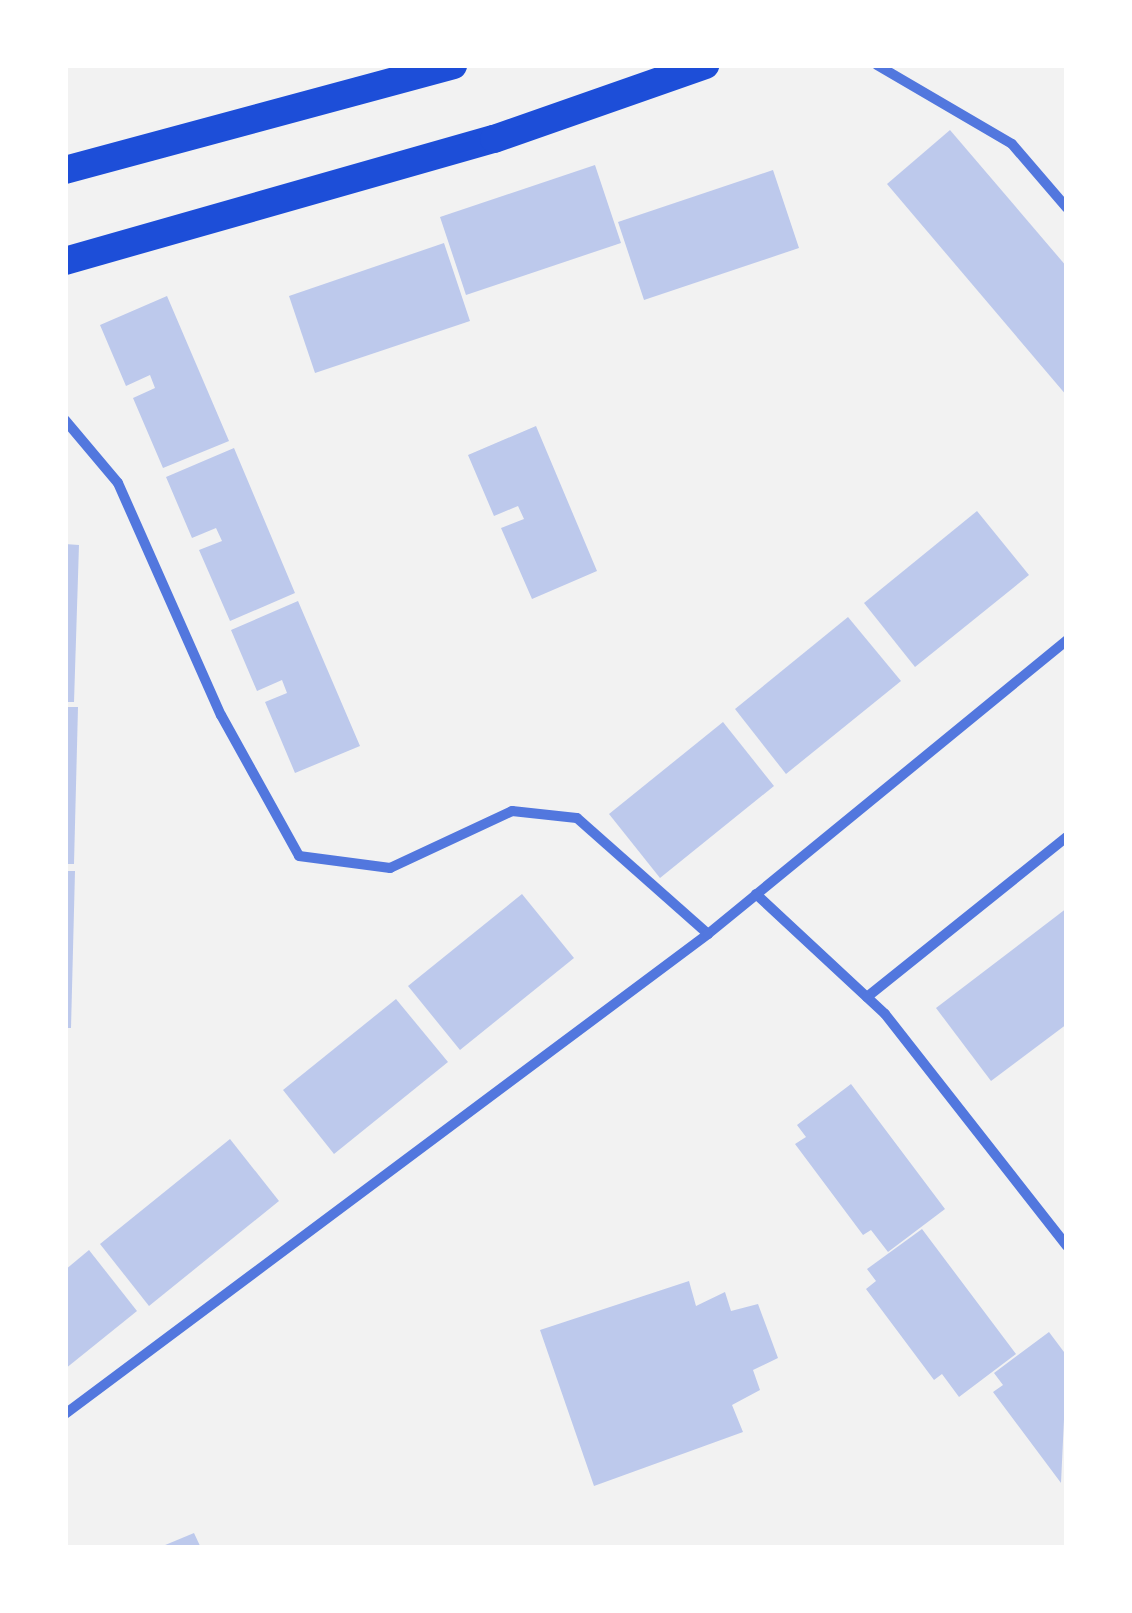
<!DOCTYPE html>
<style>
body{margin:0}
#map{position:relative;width:1132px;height:1613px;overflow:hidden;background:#f2f2f2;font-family:Figtree,sans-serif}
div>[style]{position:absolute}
.building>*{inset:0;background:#bdc9ec}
.minor>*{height:10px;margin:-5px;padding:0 5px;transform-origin:5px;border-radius:5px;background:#5277de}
.trunk>*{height:28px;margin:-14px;padding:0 14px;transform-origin:14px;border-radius:14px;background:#1d4ed8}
span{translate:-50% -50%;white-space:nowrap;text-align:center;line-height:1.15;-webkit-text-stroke:10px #fff;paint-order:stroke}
.frame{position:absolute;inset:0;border:68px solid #fff;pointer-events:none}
</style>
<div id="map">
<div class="building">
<div style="clip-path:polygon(950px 130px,1067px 267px,1067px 396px,887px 184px)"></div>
<div style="clip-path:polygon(595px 165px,621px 243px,466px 295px,440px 217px)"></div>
<div style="clip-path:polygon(773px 170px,799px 248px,644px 300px,618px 222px)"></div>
<div style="clip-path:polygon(444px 243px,470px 321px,315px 373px,289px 296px)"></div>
<div style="clip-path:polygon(167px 296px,229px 441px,163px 468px,133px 398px,155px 388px,150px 375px,126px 386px,100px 325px)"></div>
<div style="clip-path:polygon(536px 426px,597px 571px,532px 599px,501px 528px,524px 519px,518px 506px,494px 516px,468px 455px)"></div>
<div style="clip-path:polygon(234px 448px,295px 593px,230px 621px,199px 550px,222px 541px,216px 528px,192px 538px,166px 477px)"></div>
<div style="clip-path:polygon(977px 511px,1029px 575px,915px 667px,864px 603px)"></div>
<div style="clip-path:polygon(65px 544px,79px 545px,74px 702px,65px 702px)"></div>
<div style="clip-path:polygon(298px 601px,360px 746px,295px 773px,265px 702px,287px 693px,282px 680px,257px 691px,231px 630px)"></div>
<div style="clip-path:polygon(848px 617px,901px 681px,786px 774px,735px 709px)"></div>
<div style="clip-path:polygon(65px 707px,78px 707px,74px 864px,65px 864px)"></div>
<div style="clip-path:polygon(723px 722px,774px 786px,660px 878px,609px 814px)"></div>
<div style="clip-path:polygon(65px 871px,75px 871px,71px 1028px,65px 1028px)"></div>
<div style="clip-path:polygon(522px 894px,574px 958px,460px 1050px,408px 986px)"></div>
<div style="clip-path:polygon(1067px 908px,1067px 1024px,991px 1081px,936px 1008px)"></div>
<div style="clip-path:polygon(396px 999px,448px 1062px,334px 1154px,283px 1090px)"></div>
<div style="clip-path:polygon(851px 1084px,945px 1209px,888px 1252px,871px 1230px,863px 1235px,795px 1144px,806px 1137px,797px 1125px)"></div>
<div style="clip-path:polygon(230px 1139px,279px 1201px,149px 1306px,100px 1244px)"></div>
<div style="clip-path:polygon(922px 1229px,1016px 1354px,959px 1397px,942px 1374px,934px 1380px,866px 1289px,876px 1281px,867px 1269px)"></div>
<div style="clip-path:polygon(89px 1250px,137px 1311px,65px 1369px,65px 1270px)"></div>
<div style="clip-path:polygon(689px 1281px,696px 1306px,725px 1292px,731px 1311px,758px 1304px,778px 1358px,753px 1370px,760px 1390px,732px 1405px,743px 1432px,594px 1486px,540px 1330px)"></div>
<div style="clip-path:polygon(1049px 1332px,1067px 1356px,1061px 1483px,993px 1392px,1003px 1385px,994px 1373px)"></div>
<div style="clip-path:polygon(194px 1533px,201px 1548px,158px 1548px)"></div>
</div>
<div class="minor">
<div style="left:877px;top:65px;width:156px;rotate:30.3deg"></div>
<div style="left:1012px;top:144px;width:84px;rotate:49.3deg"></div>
<div style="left:65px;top:420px;width:82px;rotate:49.9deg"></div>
<div style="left:118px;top:483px;width:254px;rotate:66.1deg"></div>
<div style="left:221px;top:715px;width:161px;rotate:61deg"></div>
<div style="left:299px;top:856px;width:92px;rotate:7.5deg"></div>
<div style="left:390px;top:868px;width:135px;rotate:-25deg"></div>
<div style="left:512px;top:811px;width:65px;rotate:6.1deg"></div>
<div style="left:577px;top:818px;width:175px;rotate:41.5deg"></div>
<div style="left:756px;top:894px;width:176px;rotate:42.9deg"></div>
<div style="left:885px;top:1014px;width:295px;rotate:51.9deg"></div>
<div style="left:867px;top:997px;width:256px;rotate:-38.7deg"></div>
<div style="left:65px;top:1414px;width:802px;rotate:-36.74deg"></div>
<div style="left:708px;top:934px;width:464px;rotate:-39.3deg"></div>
</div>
<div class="trunk">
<div style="left:65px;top:170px;width:402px;rotate:-15.1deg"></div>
<div style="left:65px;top:261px;width:446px;rotate:-15.9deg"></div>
<div style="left:494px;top:139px;width:224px;rotate:-19.3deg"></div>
</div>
<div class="frame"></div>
</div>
